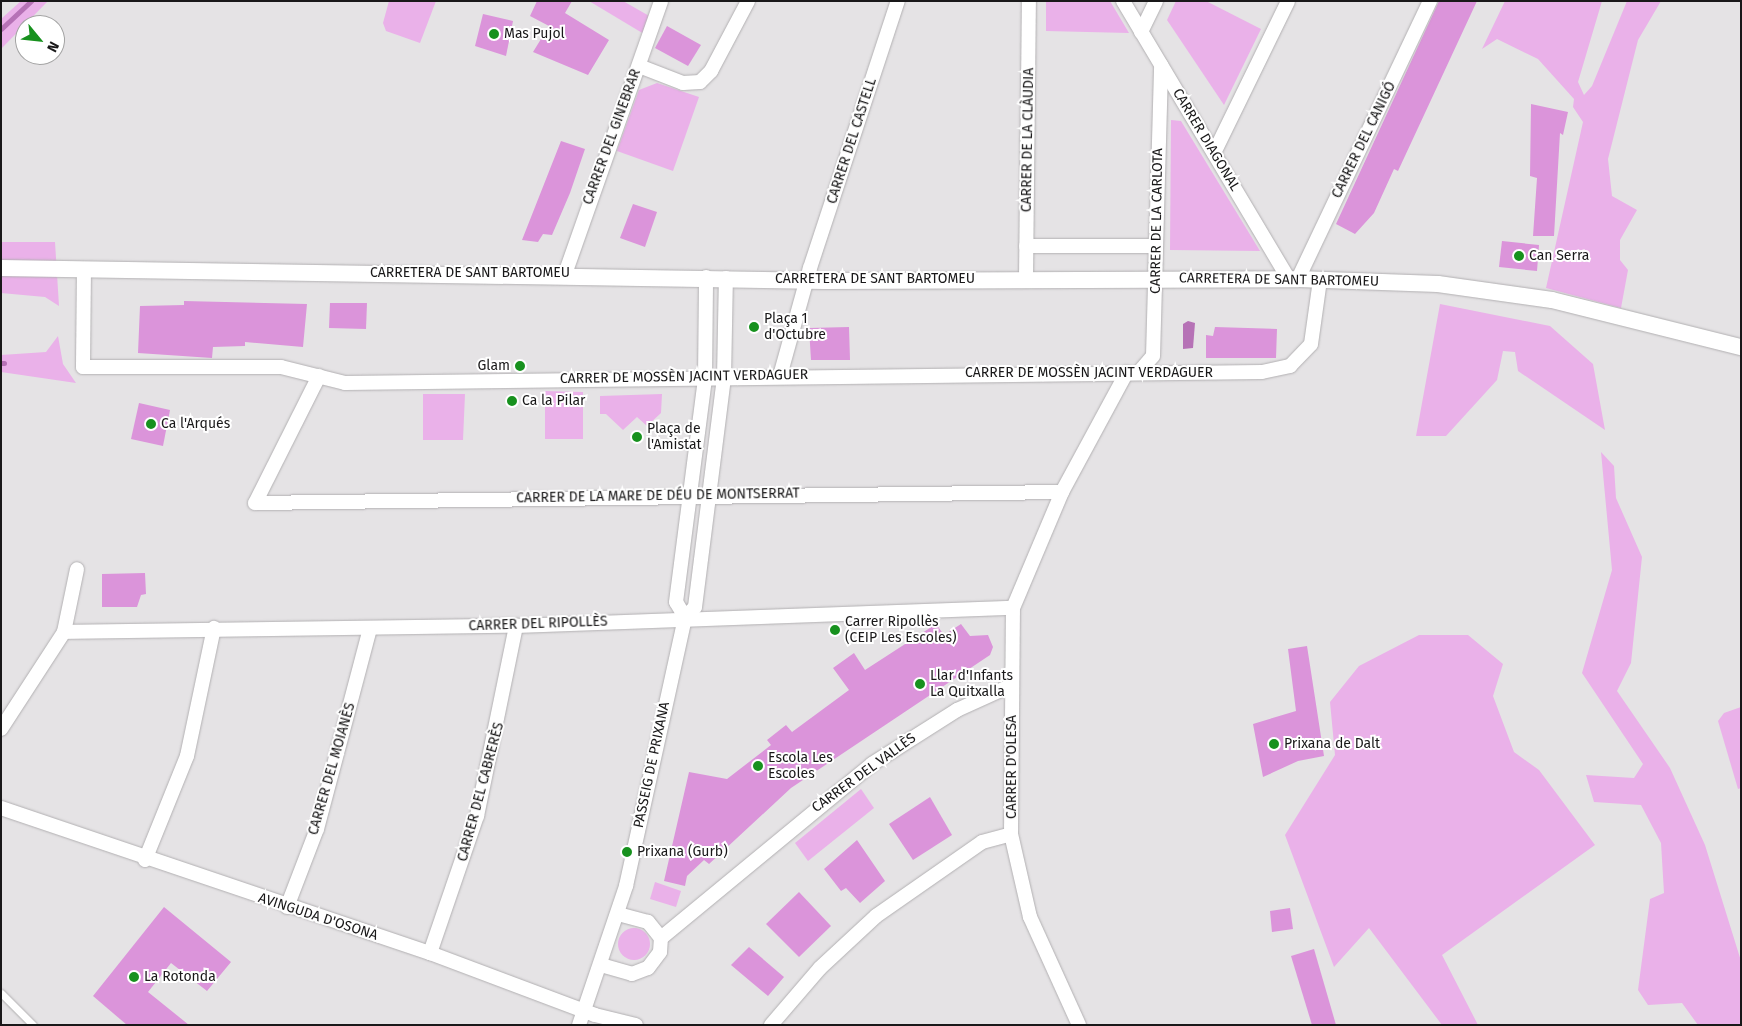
<!DOCTYPE html>
<meta charset="utf-8">
<style>
body{margin:0}
#map{position:relative;width:1742px;height:1026px;overflow:hidden;background:#e5e3e5;font-family:"Fira Sans",sans-serif}
div>[style]{position:absolute}
.green>*{inset:0;background:#eab1e9}
.round{border-radius:50%}
.water>*{inset:0;background:#b672b6}
.stream>*{height:5px;margin:-2.5px;padding:0 2.5px;transform-origin:2.5px;border-radius:2.5px;background:#b672b6}
.building>*{inset:0;background:#db94da}
.roads{filter:drop-shadow(0 0 1px #b2b0b2) drop-shadow(0 0 1px #b2b0b2)}
.service>*{height:7px;margin:-3.5px;padding:0 3.5px;transform-origin:3.5px;border-radius:3.5px;background:#fff}
.minor>*{height:14px;margin:-7px;padding:0 7px;transform-origin:7px;border-radius:7px;background:#fff}
.tertiary>*{height:16px;margin:-8px;padding:0 8px;transform-origin:8px;border-radius:8px;background:#fff}
.dots>*{width:14px;height:14px;translate:-50% -50%;box-sizing:border-box;border:2px solid #fff;border-radius:50%}
span{translate:-50% -50%;white-space:nowrap;text-align:center;line-height:1.15;-webkit-text-stroke:4px #fff;paint-order:stroke}
.poi-label{font-size:14px;color:#191819}
.left{translate:0 -50%;text-align:left}
.right{translate:-100% -50%;text-align:right}
.street-label{font-size:14px;color:#191819}
.frame{position:absolute;inset:0;border:2px solid #191819;pointer-events:none}
.north{position:absolute;left:15px;top:15px;width:50px;height:50px;box-sizing:border-box;background:#fff;border:1px solid #a3a3a3;border-radius:50%;rotate:118deg;font-size:14px;font-weight:700;line-height:20px;text-align:center;color:#191819}
.north::after{content:'';display:block;margin:auto;width:18px;height:22px;background:#17911e;clip-path:polygon(50% 0,100% 100%,50% 72%,0 100%)}
</style>
<div id="map">
<div class="green">
<div style="clip-path:polygon(21px 1px,48px 1px,1px 49px,1px 19px)"></div>
<div style="clip-path:polygon(389px 1px,436px 1px,420px 43px,386px 31px,383px 23px)"></div>
<div style="clip-path:polygon(589px 1px,623px 1px,651px 17px,644px 34px)"></div>
<div style="clip-path:polygon(1046px 1px,1110px 1px,1129px 33px,1046px 31px)"></div>
<div style="clip-path:polygon(1176px 1px,1206px 1px,1261px 29px,1224px 105px,1167px 20px)"></div>
<div style="clip-path:polygon(1505px 1px,1602px 1px,1578px 82px,1584px 95px,1592px 86px,1627px 1px,1661px 1px,1638px 40px,1608px 159px,1612px 196px,1637px 210px,1620px 240px,1620px 260px,1628px 270px,1621px 308px,1546px 288px,1583px 122px,1573px 107px,1574px 99px,1538px 59px,1497px 39px,1482px 49px)"></div>
<div style="clip-path:polygon(657px 83px,699px 97px,673px 171px,617px 151px,639px 90px)"></div>
<div style="clip-path:polygon(1171px 120px,1181px 121px,1260px 251px,1170px 250px)"></div>
<div style="clip-path:polygon(1px 242px,55px 242px,59px 306px,45px 297px,1px 293px)"></div>
<div style="clip-path:polygon(1440px 304px,1550px 326px,1593px 364px,1605px 430px,1518px 371px,1515px 352px,1503px 351px,1497px 380px,1446px 436px,1416px 436px)"></div>
<div style="clip-path:polygon(58px 336px,63px 364px,76px 383px,1px 372px,1px 355px,46px 352px)"></div>
<div style="clip-path:polygon(545px 391px,583px 392px,583px 439px,545px 439px)"></div>
<div style="clip-path:polygon(423px 394px,465px 394px,463px 440px,423px 440px)"></div>
<div style="clip-path:polygon(662px 394px,661px 413px,647px 426px,637px 417px,623px 430px,606px 414px,600px 414px,600px 396px)"></div>
<div style="clip-path:polygon(1601px 452px,1614px 466px,1616px 498px,1642px 557px,1631px 663px,1617px 691px,1670px 768px,1705px 845px,1741px 961px,1741px 1025px,1698px 1025px,1682px 1003px,1648px 1005px,1638px 990px,1650px 899px,1664px 893px,1661px 843px,1641px 805px,1594px 802px,1586px 775px,1634px 778px,1643px 764px,1582px 673px,1612px 570px)"></div>
<div style="clip-path:polygon(1419px 635px,1468px 635px,1503px 664px,1493px 696px,1514px 752px,1539px 770px,1595px 845px,1442px 955px,1478px 1025px,1442px 1025px,1369px 928px,1334px 967px,1285px 835px,1335px 755px,1330px 702px,1359px 666px)"></div>
<div style="clip-path:polygon(1741px 707px,1741px 788px,1738px 789px,1718px 721px,1724px 713px)"></div>
<div style="clip-path:polygon(861px 789px,874px 808px,808px 861px,795px 843px)"></div>
<div style="clip-path:polygon(655px 882px,681px 891px,676px 907px,650px 899px)"></div>
<div class="round" style="left:618px;top:928px;width:32px;height:32px"></div>
</div>
<div class="water">
<div style="clip-path:polygon(1188px 321px,1195px 323px,1193px 348px,1183px 349px,1183px 324px)"></div>
</div>
<div class="stream">
<div style="left:1px;top:29px;width:41px;rotate:-43deg"></div>
<div style="left:1px;top:363px;width:3px"></div>
</div>
<div class="building">
<div style="clip-path:polygon(537px 1px,572px 1px,565px 13px,609px 40px,588px 75px,533px 52px,549px 26px,530px 16px)"></div>
<div style="clip-path:polygon(1439px 1px,1477px 1px,1398px 171px,1394px 169px,1374px 213px,1355px 234px,1336px 224px)"></div>
<div style="clip-path:polygon(483px 14px,513px 21px,506px 56px,475px 46px)"></div>
<div style="clip-path:polygon(667px 26px,701px 45px,688px 66px,655px 48px)"></div>
<div style="clip-path:polygon(1531px 104px,1568px 112px,1563px 135px,1560px 133px,1554px 236px,1533px 236px,1537px 178px,1530px 176px)"></div>
<div style="clip-path:polygon(561px 141px,585px 149px,570px 193px,552px 235px,543px 234px,538px 242px,522px 240px)"></div>
<div style="clip-path:polygon(633px 204px,657px 212px,645px 247px,620px 238px)"></div>
<div style="clip-path:polygon(1502px 241px,1539px 245px,1537px 271px,1499px 267px)"></div>
<div style="clip-path:polygon(184px 301px,307px 304px,303px 347px,245px 342px,245px 346px,213px 347px,212px 358px,138px 353px,140px 306px,184px 305px)"></div>
<div style="clip-path:polygon(330px 303px,367px 303px,366px 329px,329px 328px)"></div>
<div style="clip-path:polygon(849px 327px,850px 360px,811px 360px,809px 328px)"></div>
<div style="clip-path:polygon(1215px 327px,1277px 329px,1276px 358px,1206px 358px,1206px 335px,1213px 336px)"></div>
<div style="clip-path:polygon(139px 403px,170px 410px,163px 446px,131px 439px)"></div>
<div style="clip-path:polygon(145px 573px,146px 594px,141px 595px,137px 607px,102px 607px,102px 574px)"></div>
<div style="clip-path:polygon(936px 624px,944px 635px,961px 624px,970px 636px,988px 635px,993px 647px,990px 655px,791px 788px,709px 864px,704px 860px,687px 876px,685px 886px,664px 881px,689px 772px,727px 779px,771px 745px,767px 740px,786px 725px,792px 732px,849px 690px,833px 668px,854px 653px,865px 670px)"></div>
<div style="clip-path:polygon(1307px 646px,1324px 756px,1298px 761px,1263px 777px,1253px 724px,1296px 711px,1288px 649px)"></div>
<div style="clip-path:polygon(930px 797px,952px 835px,913px 860px,889px 824px)"></div>
<div style="clip-path:polygon(857px 840px,885px 881px,860px 903px,846px 888px,841px 891px,824px 869px)"></div>
<div style="clip-path:polygon(799px 892px,831px 926px,799px 957px,766px 924px)"></div>
<div style="clip-path:polygon(164px 907px,231px 962px,207px 991px,171px 963px,148px 992px,189px 1025px,127px 1025px,93px 996px)"></div>
<div style="clip-path:polygon(1290px 908px,1293px 929px,1272px 932px,1270px 911px)"></div>
<div style="clip-path:polygon(749px 947px,784px 977px,768px 996px,731px 965px)"></div>
<div style="clip-path:polygon(1314px 949px,1336px 1025px,1312px 1025px,1291px 956px)"></div>
</div>
<div class="roads">
<div class="service">
<div style="left:1px;top:993px;width:45px;rotate:45deg"></div>
</div>
<div class="minor">
<div style="left:1123px;top:1px;width:324px;rotate:59.2deg"></div>
<div style="left:1141px;top:32px;width:34px;rotate:-64deg"></div>
<div style="left:639px;top:66px;width:47px;rotate:21.1deg"></div>
<div style="left:683px;top:83px;width:17px;rotate:-3deg"></div>
<div style="left:700px;top:82px;width:16px;rotate:-45deg"></div>
<div style="left:711px;top:71px;width:79px;rotate:-62.1deg"></div>
<div style="left:1214px;top:153px;width:169px;rotate:-64deg"></div>
<div style="left:1026px;top:246px;width:130px"></div>
<div style="left:84px;top:269px;width:98px;rotate:90.6deg"></div>
<div style="left:83px;top:367px;width:198px"></div>
<div style="left:281px;top:367px;width:66px;rotate:14deg"></div>
<div style="left:345px;top:383px;width:917px;rotate:-0.69deg"></div>
<div style="left:1262px;top:372px;width:29px;rotate:-12deg"></div>
<div style="left:1290px;top:366px;width:30px;rotate:-46deg"></div>
<div style="left:1311px;top:344px;width:65px;rotate:-82deg"></div>
<div style="left:565px;top:274px;width:289px;rotate:-70.6deg"></div>
<div style="left:1026px;top:278px;width:277px;rotate:-89.4deg"></div>
<div style="left:1298px;top:279px;width:308px;rotate:-64.6deg"></div>
<div style="left:1139px;top:372px;width:21px;rotate:-49deg"></div>
<div style="left:1153px;top:356px;width:291px;rotate:-88.4deg"></div>
<div style="left:319px;top:376px;width:142px;rotate:116.7deg"></div>
<div style="left:255px;top:503px;width:807px;rotate:-0.78deg"></div>
<div style="left:780px;top:376px;width:112px;rotate:-74.5deg"></div>
<div style="left:810px;top:268px;width:281px;rotate:-71.8deg"></div>
<div style="left:685px;top:617px;width:17px;rotate:-121deg"></div>
<div style="left:676px;top:602px;width:225px;rotate:-82.6deg"></div>
<div style="left:705px;top:379px;width:102px;rotate:-89.4deg"></div>
<div style="left:64px;top:632px;width:452px;rotate:-0.8deg"></div>
<div style="left:516px;top:626px;width:497px;rotate:-2.1deg"></div>
<div style="left:1px;top:729px;width:116px;rotate:-57deg"></div>
<div style="left:64px;top:632px;width:64px;rotate:-78.3deg"></div>
<div style="left:1px;top:808px;width:453px;rotate:18.7deg"></div>
<div style="left:430px;top:953px;width:176px;rotate:20.6deg"></div>
<div style="left:595px;top:1015px;width:42px;rotate:13.7deg"></div>
<div style="left:145px;top:860px;width:112px;rotate:-68deg"></div>
<div style="left:187px;top:756px;width:131px;rotate:-78.1deg"></div>
<div style="left:287px;top:907px;width:84px;rotate:-69deg"></div>
<div style="left:317px;top:829px;width:207px;rotate:-75.2deg"></div>
<div style="left:661px;top:938px;width:273px;rotate:-39.5deg"></div>
<div style="left:872px;top:764px;width:101px;rotate:-32.4deg"></div>
<div style="left:957px;top:710px;width:60px;rotate:-24.4deg"></div>
<div style="left:430px;top:953px;width:145px;rotate:-71.1deg"></div>
<div style="left:477px;top:816px;width:194px;rotate:-78.4deg"></div>
<div style="left:601px;top:965px;width:32px;rotate:16deg"></div>
<div style="left:632px;top:974px;width:17px;rotate:-21deg"></div>
<div style="left:648px;top:968px;width:20px;rotate:-53deg"></div>
<div style="left:660px;top:952px;width:14px;rotate:-86deg"></div>
<div style="left:661px;top:938px;width:21px;rotate:-129deg"></div>
<div style="left:648px;top:922px;width:31px;rotate:-165deg"></div>
<div style="left:579px;top:1025px;width:147px;rotate:-71.3deg"></div>
<div style="left:626px;top:886px;width:275px;rotate:-77.6deg"></div>
<div style="left:685px;top:617px;width:14px;rotate:-45deg"></div>
<div style="left:695px;top:607px;width:231px;rotate:-82.8deg"></div>
<div style="left:724px;top:378px;width:100px;rotate:-88.9deg"></div>
<div style="left:771px;top:1025px;width:75px;rotate:-49.3deg"></div>
<div style="left:820px;top:968px;width:76px;rotate:-42.9deg"></div>
<div style="left:876px;top:916px;width:129px;rotate:-34.9deg"></div>
<div style="left:982px;top:842px;width:30px;rotate:-15deg"></div>
<div style="left:1079px;top:1025px;width:119px;rotate:-114.4deg"></div>
<div style="left:1030px;top:917px;width:85px;rotate:-102.9deg"></div>
<div style="left:1011px;top:834px;width:226px;rotate:-89.5deg"></div>
<div style="left:1013px;top:608px;width:126px;rotate:-67.1deg"></div>
<div style="left:1062px;top:492px;width:136px;rotate:-61.6deg"></div>
</div>
<div class="tertiary">
<div style="left:1px;top:268px;width:824px;rotate:0.9deg"></div>
<div style="left:825px;top:281px;width:473px;rotate:-0.2deg"></div>
<div style="left:1298px;top:279px;width:140px;rotate:2deg"></div>
<div style="left:1438px;top:284px;width:115px;rotate:8deg"></div>
<div style="left:1552px;top:300px;width:195px;rotate:14deg"></div>
</div>
</div>
<div class="dots">
<div style="left:494px;top:34px;background:#17911e"></div>
<div style="left:1519px;top:256px;background:#17911e"></div>
<div style="left:754px;top:327px;background:#17911e"></div>
<div style="left:520px;top:366px;background:#17911e"></div>
<div style="left:512px;top:401px;background:#17911e"></div>
<div style="left:151px;top:424px;background:#17911e"></div>
<div style="left:637px;top:437px;background:#17911e"></div>
<div style="left:835px;top:630px;background:#17911e"></div>
<div style="left:920px;top:684px;background:#17911e"></div>
<div style="left:1274px;top:744px;background:#17911e"></div>
<div style="left:758px;top:766px;background:#17911e"></div>
<div style="left:627px;top:852px;background:#17911e"></div>
<div style="left:134px;top:977px;background:#17911e"></div>
</div>
<div class="poi-label">
<span class="left" style="left:504px;top:34px">Mas Pujol</span>
<span class="left" style="left:1529px;top:256px">Can Serra</span>
<span class="left" style="left:764px;top:327px">Plaça 1<br>d'Octubre</span>
<span class="right" style="left:510px;top:366px">Glam</span>
<span class="left" style="left:522px;top:401px">Ca la Pilar</span>
<span class="left" style="left:161px;top:424px">Ca l'Arqués</span>
<span class="left" style="left:647px;top:437px">Plaça de<br>l'Amistat</span>
<span class="left" style="left:845px;top:630px">Carrer Ripollès<br>(CEIP Les Escoles)</span>
<span class="left" style="left:930px;top:684px">Llar d'Infants<br>La Quitxalla</span>
<span class="left" style="left:1284px;top:744px">Prixana de Dalt</span>
<span class="left" style="left:768px;top:766px">Escola Les<br>Escoles</span>
<span class="left" style="left:637px;top:852px">Prixana (Gurb)</span>
<span class="left" style="left:144px;top:977px">La Rotonda</span>
</div>
<div class="street-label">
<span style="left:612px;top:137px;rotate:-70deg">CARRER DEL GINEBRAR</span>
<span style="left:1028px;top:140px;rotate:-89deg">CARRER DE LA CLÀUDIA</span>
<span style="left:1206px;top:140px;rotate:59deg">CARRER DIAGONAL</span>
<span style="left:1364px;top:140px;rotate:-64deg">CARRER DEL CANIGÓ</span>
<span style="left:852px;top:141px;rotate:-72deg">CARRER DEL CASTELL</span>
<span style="left:1157px;top:221px;rotate:-89deg">CARRER DE LA CARLOTA</span>
<span style="left:470px;top:273px">CARRETERA DE SANT BARTOMEU</span>
<span style="left:875px;top:279px">CARRETERA DE SANT BARTOMEU</span>
<span style="left:1279px;top:280px;rotate:1deg">CARRETERA DE SANT BARTOMEU</span>
<span style="left:1089px;top:373px">CARRER DE MOSSÈN JACINT VERDAGUER</span>
<span style="left:684px;top:377px;rotate:-1deg">CARRER DE MOSSÈN JACINT VERDAGUER</span>
<span style="left:658px;top:496px;rotate:-1deg">CARRER DE LA MARE DE DÉU DE MONTSERRAT</span>
<span style="left:538px;top:624px;rotate:-2deg">CARRER DEL RIPOLLÈS</span>
<span style="left:652px;top:765px;rotate:-78deg">PASSEIG DE PRIXANA</span>
<span style="left:1012px;top:767px;rotate:-90deg">CARRER D'OLESA</span>
<span style="left:332px;top:769px;rotate:-74deg">CARRER DEL MOIANÈS</span>
<span style="left:864px;top:773px;rotate:-36deg">CARRER DEL VALLÈS</span>
<span style="left:481px;top:792px;rotate:-75deg">CARRER DEL CABRERÈS</span>
<span style="left:318px;top:917px;rotate:18deg">AVINGUDA D'OSONA</span>
</div>
<div class="frame"></div>
<div class="north">N</div>
</div>
